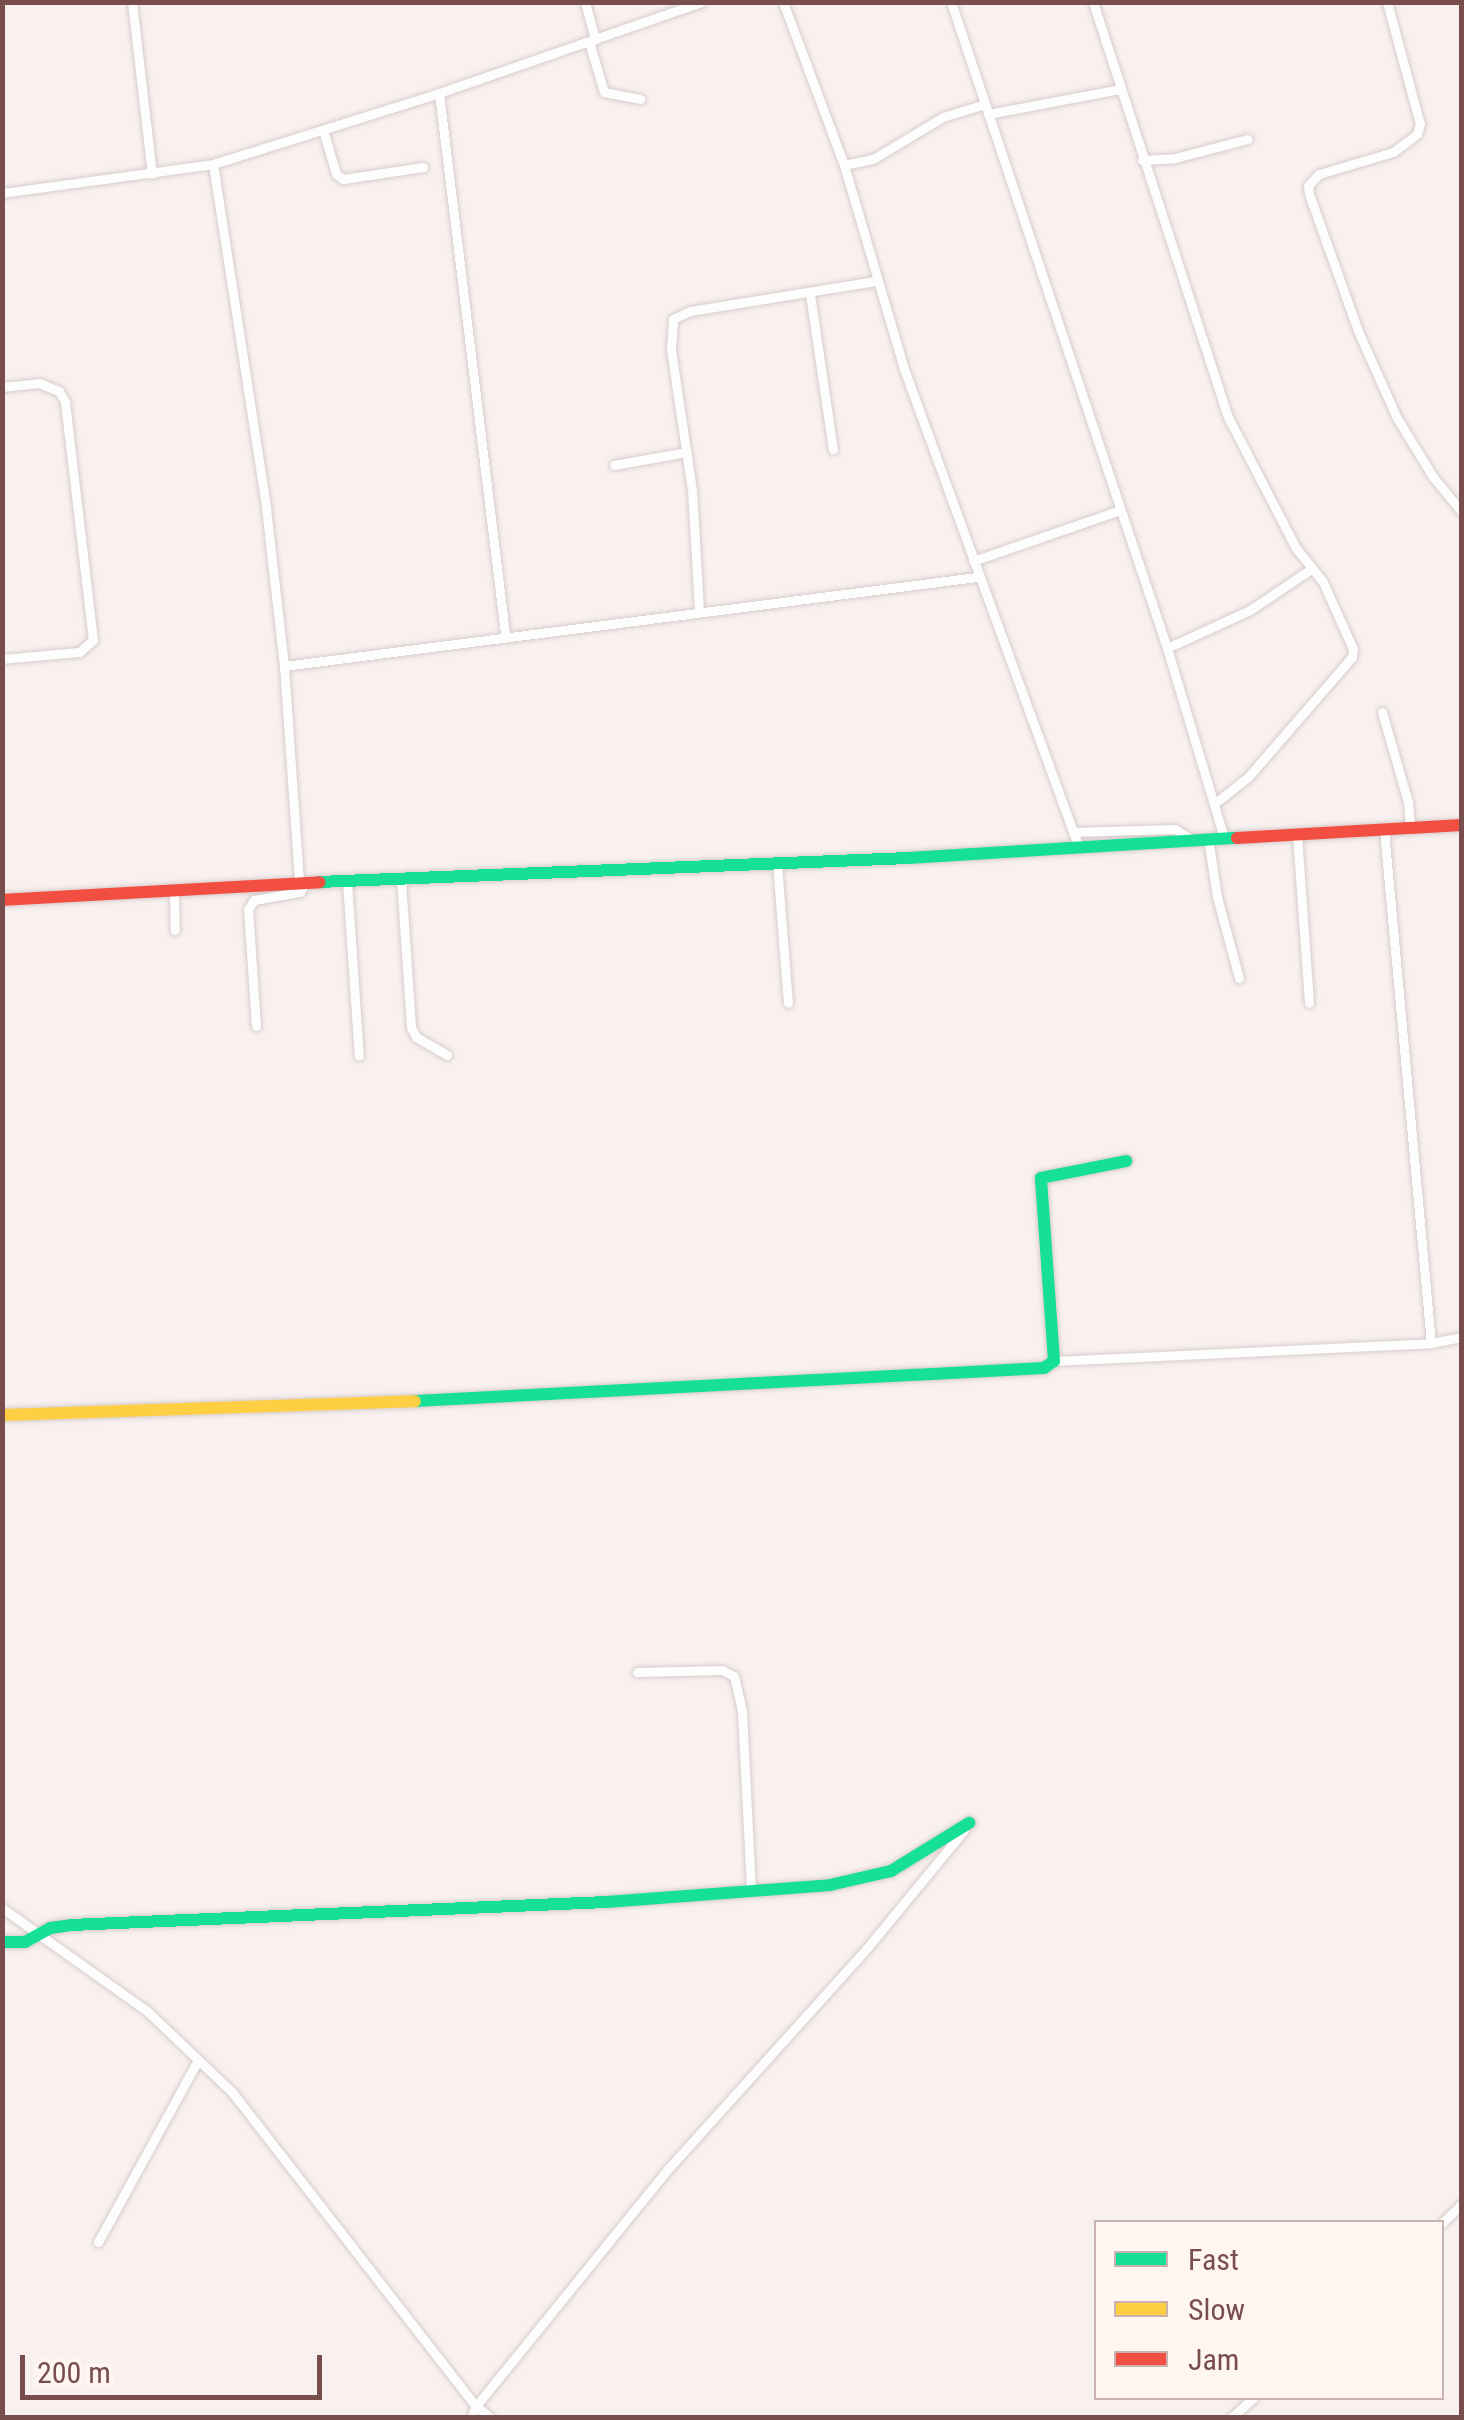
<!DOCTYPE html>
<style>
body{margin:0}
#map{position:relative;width:1464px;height:2420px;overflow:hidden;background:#f8f1ef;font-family:"Roboto Condensed",sans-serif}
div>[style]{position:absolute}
.roads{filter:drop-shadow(0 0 2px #d8cccb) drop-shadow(0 0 2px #d8cccb)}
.street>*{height:9px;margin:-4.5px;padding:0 4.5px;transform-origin:4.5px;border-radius:4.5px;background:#fefdfd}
.fast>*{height:12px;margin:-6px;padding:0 6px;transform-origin:6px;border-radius:6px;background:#16e098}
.slow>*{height:12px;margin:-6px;padding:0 6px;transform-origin:6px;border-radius:6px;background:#ffcf43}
.jam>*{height:12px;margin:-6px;padding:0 6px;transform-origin:6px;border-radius:6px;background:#f24e42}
span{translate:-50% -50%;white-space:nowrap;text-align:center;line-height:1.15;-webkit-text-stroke:9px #fff5f1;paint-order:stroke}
.frame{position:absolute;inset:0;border:5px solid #784e4d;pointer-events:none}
.legend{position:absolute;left:1094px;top:2220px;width:350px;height:180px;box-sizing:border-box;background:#fff5f1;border:2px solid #c9b2af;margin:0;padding:12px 18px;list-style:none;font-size:30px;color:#784e4d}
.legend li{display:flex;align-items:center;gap:20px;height:50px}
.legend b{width:50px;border:2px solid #c9b2af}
.scale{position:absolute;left:20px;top:2355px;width:302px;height:45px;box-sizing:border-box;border:5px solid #784e4d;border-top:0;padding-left:12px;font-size:30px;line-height:35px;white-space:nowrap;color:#784e4d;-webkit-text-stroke:8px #fff5f1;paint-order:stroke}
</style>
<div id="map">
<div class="roads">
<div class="street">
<div style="left:132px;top:2px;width:173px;rotate:83.4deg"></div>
<div style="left:585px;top:2px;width:39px;rotate:75deg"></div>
<div style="left:783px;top:2px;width:174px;rotate:69.5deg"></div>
<div style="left:844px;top:165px;width:209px;rotate:73.6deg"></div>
<div style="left:903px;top:366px;width:513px;rotate:69.94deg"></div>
<div style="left:951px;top:2px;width:681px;rotate:71.51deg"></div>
<div style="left:1167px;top:648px;width:198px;rotate:73.3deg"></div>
<div style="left:1093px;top:2px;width:436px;rotate:72deg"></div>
<div style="left:1228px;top:417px;width:148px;rotate:62.6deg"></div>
<div style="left:1296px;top:548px;width:43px;rotate:51.5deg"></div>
<div style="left:1323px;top:582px;width:73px;rotate:65.9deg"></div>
<div style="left:1353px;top:649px;width:8px;rotate:97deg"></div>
<div style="left:1352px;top:657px;width:159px;rotate:130.9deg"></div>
<div style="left:1248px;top:777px;width:43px;rotate:141.5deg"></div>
<div style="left:1387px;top:2px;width:126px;rotate:74.9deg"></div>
<div style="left:1420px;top:124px;width:10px;rotate:107deg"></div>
<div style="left:1417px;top:134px;width:30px;rotate:143deg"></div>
<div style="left:1393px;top:152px;width:77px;rotate:163.4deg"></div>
<div style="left:1319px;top:174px;width:16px;rotate:133deg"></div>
<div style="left:1308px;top:186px;width:8px;rotate:83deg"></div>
<div style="left:1309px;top:194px;width:145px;rotate:70.3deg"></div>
<div style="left:1358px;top:331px;width:95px;rotate:65.9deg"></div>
<div style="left:1397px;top:418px;width:69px;rotate:58.6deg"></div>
<div style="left:1433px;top:477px;width:45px;rotate:50.4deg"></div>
<div style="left:589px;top:42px;width:52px;rotate:73.3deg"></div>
<div style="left:604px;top:92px;width:37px;rotate:11deg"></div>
<div style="left:439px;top:93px;width:545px;rotate:83.04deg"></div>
<div style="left:988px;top:114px;width:134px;rotate:-10.7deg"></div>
<div style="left:323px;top:130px;width:46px;rotate:73.5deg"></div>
<div style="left:336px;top:174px;width:9px;rotate:36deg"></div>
<div style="left:343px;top:179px;width:81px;rotate:-8.5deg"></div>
<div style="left:1142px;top:160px;width:33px;rotate:-3deg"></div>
<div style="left:1175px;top:158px;width:75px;rotate:-14.6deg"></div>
<div style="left:213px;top:164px;width:348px;rotate:81.2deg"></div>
<div style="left:266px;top:508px;width:159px;rotate:83.5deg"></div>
<div style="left:284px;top:666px;width:218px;rotate:86deg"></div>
<div style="left:844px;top:165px;width:30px;rotate:-12deg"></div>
<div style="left:873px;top:159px;width:82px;rotate:-31deg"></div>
<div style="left:943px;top:117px;width:44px;rotate:-17.2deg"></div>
<div style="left:2px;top:193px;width:213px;rotate:-7.8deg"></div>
<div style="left:213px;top:164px;width:237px;rotate:-17.4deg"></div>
<div style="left:439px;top:93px;width:278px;rotate:-19.1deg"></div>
<div style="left:810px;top:294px;width:157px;rotate:81.6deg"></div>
<div style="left:2px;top:387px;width:37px;rotate:-6deg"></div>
<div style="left:39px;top:383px;width:22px;rotate:22deg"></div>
<div style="left:59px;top:391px;width:13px;rotate:61deg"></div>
<div style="left:65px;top:402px;width:240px;rotate:83.3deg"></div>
<div style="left:93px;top:640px;width:18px;rotate:139deg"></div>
<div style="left:79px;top:652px;width:77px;rotate:174.8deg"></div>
<div style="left:614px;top:465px;width:74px;rotate:-10.1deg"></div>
<div style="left:973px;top:561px;width:156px;rotate:-19.1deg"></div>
<div style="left:699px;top:610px;width:120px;rotate:-93.3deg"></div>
<div style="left:692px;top:490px;width:143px;rotate:-98.5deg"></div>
<div style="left:671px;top:349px;width:30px;rotate:-86deg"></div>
<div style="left:673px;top:319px;width:19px;rotate:-25deg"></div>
<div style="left:690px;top:311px;width:188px;rotate:-9.2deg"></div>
<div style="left:1167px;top:648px;width:91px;rotate:-24.6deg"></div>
<div style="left:1250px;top:610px;width:73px;rotate:-33.9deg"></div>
<div style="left:284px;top:666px;width:699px;rotate:-7.32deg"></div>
<div style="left:1382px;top:712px;width:94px;rotate:73.9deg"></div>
<div style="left:1408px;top:802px;width:25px;rotate:85deg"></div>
<div style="left:1384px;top:830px;width:515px;rotate:84.77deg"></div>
<div style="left:1073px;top:832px;width:102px;rotate:-1.7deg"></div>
<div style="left:1175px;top:829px;width:19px;rotate:32deg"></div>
<div style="left:1297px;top:835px;width:168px;rotate:85.9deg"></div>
<div style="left:1208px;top:838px;width:60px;rotate:81.3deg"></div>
<div style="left:1217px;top:897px;width:84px;rotate:74.8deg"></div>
<div style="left:777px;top:864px;width:139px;rotate:85.5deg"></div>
<div style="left:401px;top:880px;width:147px;rotate:86.1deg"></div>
<div style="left:411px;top:1027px;width:11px;rotate:63deg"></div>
<div style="left:416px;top:1037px;width:36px;rotate:30deg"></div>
<div style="left:347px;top:882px;width:174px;rotate:86.1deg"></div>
<div style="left:174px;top:891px;width:39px;rotate:89deg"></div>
<div style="left:256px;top:1026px;width:117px;rotate:-93.9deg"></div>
<div style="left:248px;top:909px;width:11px;rotate:-56deg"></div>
<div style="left:254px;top:900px;width:47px;rotate:-9.9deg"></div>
<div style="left:300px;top:892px;width:10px;rotate:-61deg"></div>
<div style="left:1054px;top:1361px;width:377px;rotate:-2.7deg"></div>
<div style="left:1431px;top:1343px;width:32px;rotate:-11deg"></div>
<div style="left:637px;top:1672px;width:85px;rotate:-1.3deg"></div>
<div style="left:722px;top:1670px;width:13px;rotate:27deg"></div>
<div style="left:734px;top:1676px;width:37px;rotate:77deg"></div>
<div style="left:742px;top:1712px;width:178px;rotate:87.1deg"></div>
<div style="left:2px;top:1908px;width:178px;rotate:35.4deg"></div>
<div style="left:147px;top:2011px;width:117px;rotate:43.6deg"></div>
<div style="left:232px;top:2092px;width:398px;rotate:52.2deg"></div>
<div style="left:476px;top:2406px;width:19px;rotate:39deg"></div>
<div style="left:1442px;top:2223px;width:28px;rotate:-44deg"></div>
<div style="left:98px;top:2242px;width:208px;rotate:-61.2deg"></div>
<div style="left:471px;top:2418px;width:13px;rotate:-67deg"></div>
<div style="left:476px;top:2406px;width:306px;rotate:-51deg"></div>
<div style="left:669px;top:2168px;width:297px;rotate:-48deg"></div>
<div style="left:868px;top:1947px;width:151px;rotate:-50.6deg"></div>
<div style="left:1231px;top:2418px;width:30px;rotate:-42deg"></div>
</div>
<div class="fast">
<div style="left:319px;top:882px;width:589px;rotate:-2.33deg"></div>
<div style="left:908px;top:858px;width:330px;rotate:-3.5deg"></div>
<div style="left:415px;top:1401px;width:630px;rotate:-3deg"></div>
<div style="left:1044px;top:1368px;width:12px;rotate:-35deg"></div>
<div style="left:1054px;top:1361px;width:183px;rotate:-94.1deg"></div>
<div style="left:1041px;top:1178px;width:87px;rotate:-11.3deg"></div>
<div style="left:2px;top:1942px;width:23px"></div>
<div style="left:25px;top:1942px;width:29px;rotate:-29deg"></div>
<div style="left:50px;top:1928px;width:21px;rotate:-8deg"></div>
<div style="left:71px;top:1925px;width:535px;rotate:-2.46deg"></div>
<div style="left:606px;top:1902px;width:225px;rotate:-4.3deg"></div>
<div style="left:830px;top:1885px;width:63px;rotate:-12.9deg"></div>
<div style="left:891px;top:1871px;width:92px;rotate:-31.6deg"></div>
</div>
<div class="slow">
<div style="left:2px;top:1415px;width:413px;rotate:-1.9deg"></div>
</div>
<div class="jam">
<div style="left:1237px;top:838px;width:225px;rotate:-3.3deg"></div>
<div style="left:2px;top:900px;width:318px;rotate:-3.2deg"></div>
</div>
</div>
<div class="frame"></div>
<ul class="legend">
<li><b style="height:12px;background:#16e098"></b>Fast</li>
<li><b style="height:12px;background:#ffcf43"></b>Slow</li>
<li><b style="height:12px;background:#f24e42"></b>Jam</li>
</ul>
<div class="scale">200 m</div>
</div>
